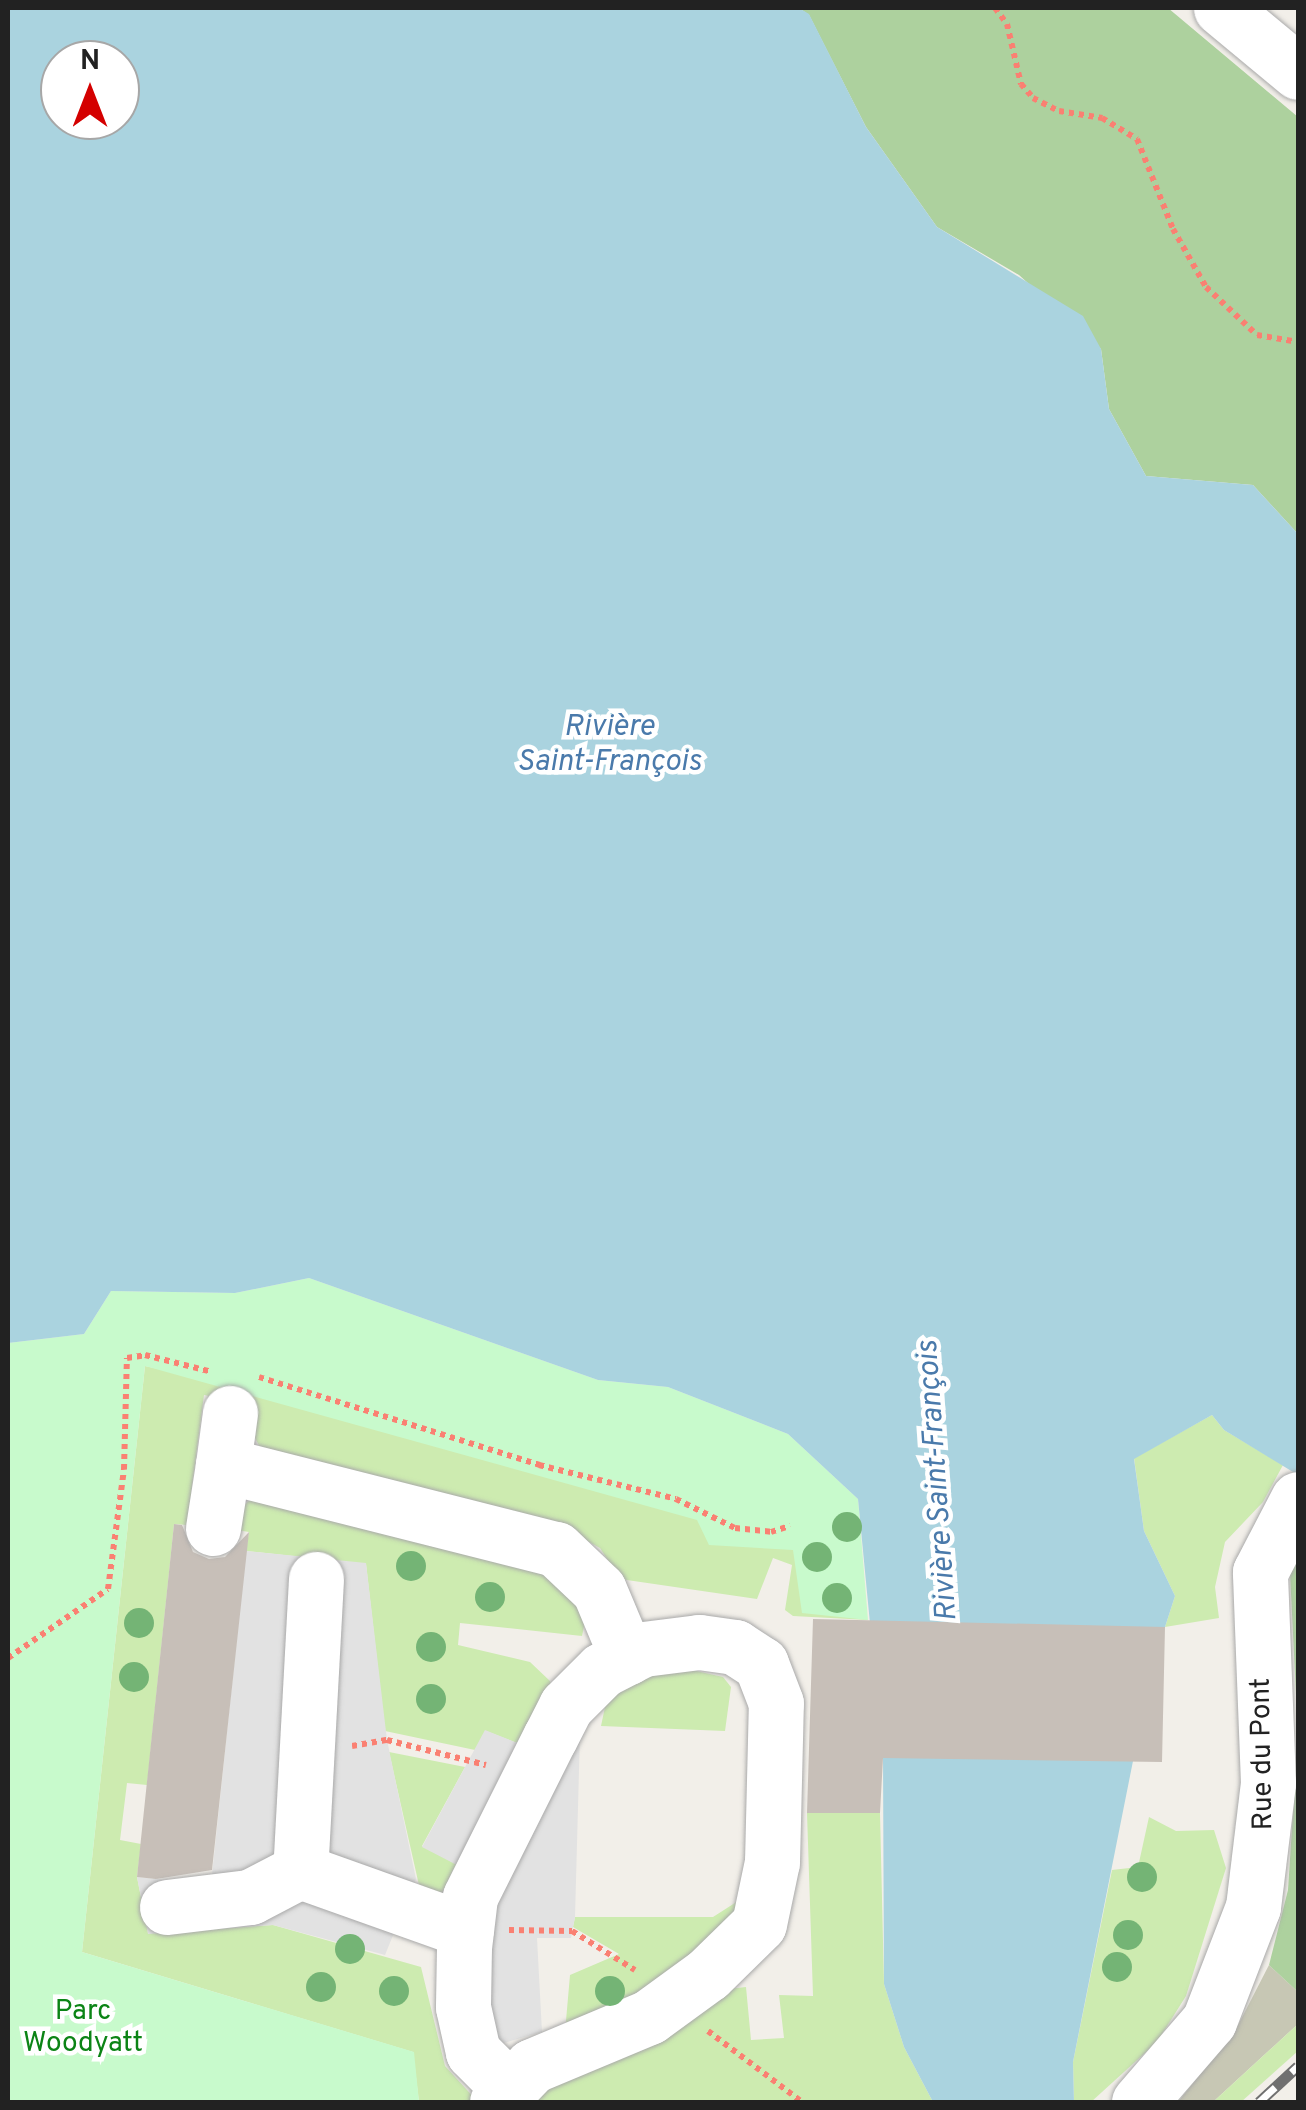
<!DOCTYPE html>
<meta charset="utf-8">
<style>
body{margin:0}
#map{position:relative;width:1306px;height:2110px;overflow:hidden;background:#f2efe9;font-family:Overpass,sans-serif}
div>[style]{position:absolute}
.construction>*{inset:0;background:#c7c7b4}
.grass>*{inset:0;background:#cdebb0}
.forest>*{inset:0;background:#add19e}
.park>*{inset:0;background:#c8facc}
.parking>*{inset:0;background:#e2e2e2}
.water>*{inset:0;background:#aad3df}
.building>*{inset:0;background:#c7bfb8}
.path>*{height:6px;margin-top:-3px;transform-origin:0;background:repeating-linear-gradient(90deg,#fa8072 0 5px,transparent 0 10px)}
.roads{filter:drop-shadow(0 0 2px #a9a9a9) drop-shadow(0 0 2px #a9a9a9)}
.minor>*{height:55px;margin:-27.5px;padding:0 27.5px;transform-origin:27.5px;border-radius:27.5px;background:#fff}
.rail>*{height:11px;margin-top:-5.5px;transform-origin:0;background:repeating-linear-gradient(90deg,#fff 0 22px,#707070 0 44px);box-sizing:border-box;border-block:2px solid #707070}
.trees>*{width:30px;height:30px;margin:-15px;border-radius:50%;background:#74b475}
span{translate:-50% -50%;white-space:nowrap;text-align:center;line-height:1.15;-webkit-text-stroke:9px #fff;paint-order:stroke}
.street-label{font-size:28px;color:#222}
.park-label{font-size:28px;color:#0c8416}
.water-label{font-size:30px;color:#4a7aab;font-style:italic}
.frame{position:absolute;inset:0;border:10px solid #222;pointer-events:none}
.north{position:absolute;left:40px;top:40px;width:100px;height:100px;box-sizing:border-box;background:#fff;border:2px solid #a7a7a7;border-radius:50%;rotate:0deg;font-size:28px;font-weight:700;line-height:40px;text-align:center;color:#222}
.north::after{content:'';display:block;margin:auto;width:35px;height:45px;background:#d40000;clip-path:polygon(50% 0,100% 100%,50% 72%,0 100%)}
</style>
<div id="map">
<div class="construction">
<div style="clip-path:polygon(1269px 1965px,1298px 1992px,1298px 2024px,1213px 2102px,1178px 2102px,1236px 2029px)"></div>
</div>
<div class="grass">
<div style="clip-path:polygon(145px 1366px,763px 1502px,868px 1620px,793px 1616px,785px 1610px,792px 1565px,773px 1558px,757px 1599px,620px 1579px,600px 1548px,567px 1530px,263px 1453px,255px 1438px,257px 1405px,204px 1395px,187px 1525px,174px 1524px,147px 1785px,127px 1783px,120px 1840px,141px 1844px,137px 1877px,148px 1933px,273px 1925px,421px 1967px,445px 2066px,478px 2102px,419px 2102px,413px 2052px,82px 1952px)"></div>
<div style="clip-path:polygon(1212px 1415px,1224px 1430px,1283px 1465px,1263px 1502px,1225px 1542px,1215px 1587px,1219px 1618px,1165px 1627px,1175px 1596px,1144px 1531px,1134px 1458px)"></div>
<div style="clip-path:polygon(251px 1499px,557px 1573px,587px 1612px,582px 1636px,460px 1623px,458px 1645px,530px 1662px,550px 1681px,552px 1691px,525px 1746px,486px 1731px,475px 1750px,385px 1731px,366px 1564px,246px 1551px,249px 1532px,237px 1530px,241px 1508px)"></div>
<div style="clip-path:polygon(670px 1665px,723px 1677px,731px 1687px,725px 1731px,601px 1726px,608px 1693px)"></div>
<div style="clip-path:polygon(389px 1752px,465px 1767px,422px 1846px,456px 1864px,438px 1901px,423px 1903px)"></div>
<div style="clip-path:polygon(807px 1813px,880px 1813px,884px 1984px,904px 2047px,933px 2102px,510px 2102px,720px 1990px,746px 1987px,751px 2040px,784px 2038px,779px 1995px,813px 1996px)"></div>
<div style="clip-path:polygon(1149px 1817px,1176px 1831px,1214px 1830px,1226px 1868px,1186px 1996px,1157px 2042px,1091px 2102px,1074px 2102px,1073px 2062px,1112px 1870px,1138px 1867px)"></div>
<div style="clip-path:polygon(752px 1892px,676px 1978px,565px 2032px,570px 1975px,619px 1954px,573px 1927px,575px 1917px,713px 1917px)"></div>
<div style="clip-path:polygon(1298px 2024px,1298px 2051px,1241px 2102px,1213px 2102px)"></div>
</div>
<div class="forest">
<div style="clip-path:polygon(799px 8px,1168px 8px,1298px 117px,1298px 534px,1253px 485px,1146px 476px,1109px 409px,1101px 349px,1019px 275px,937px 227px,866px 127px,809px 15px)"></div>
<div style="clip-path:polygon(1298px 1533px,1298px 1992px,1269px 1965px,1288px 1890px,1298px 1735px,1289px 1553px)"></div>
</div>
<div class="park">
<div style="clip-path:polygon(309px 1278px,598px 1380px,668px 1387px,788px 1434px,858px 1499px,868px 1620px,802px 1613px,793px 1550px,709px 1545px,697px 1520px,145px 1366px,82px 1952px,414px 2052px,419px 2102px,8px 2102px,8px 1343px,84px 1334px,111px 1291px,235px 1293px)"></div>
</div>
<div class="parking">
<div style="clip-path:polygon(246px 1551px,366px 1563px,387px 1740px,416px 1879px,385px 1955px,273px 1925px,148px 1934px,137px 1877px,211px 1884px)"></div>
<div style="clip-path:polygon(485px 1730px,542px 1753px,580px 1734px,575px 1917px,571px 1938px,537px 1938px,542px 2032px,473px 2052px,480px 1877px,422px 1847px)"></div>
</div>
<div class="water">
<div style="clip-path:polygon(evenodd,8px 8px,799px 8px,809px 14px,866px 127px,937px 227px,1083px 316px,1101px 349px,1109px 409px,1146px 476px,1253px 485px,1298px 534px,1298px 1475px,1224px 1430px,1212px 1415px,1134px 1459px,1144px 1531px,1175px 1596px,1165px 1627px,1138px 1627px,1133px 1761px,1073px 2062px,1074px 2102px,933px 2102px,904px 2047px,884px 1984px,883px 1758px,858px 1499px,788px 1434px,668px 1387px,598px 1380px,309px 1278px,235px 1293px,111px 1291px,84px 1334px,8px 1343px,8px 8px,60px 60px,120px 60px,120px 120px,60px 120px,60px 60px)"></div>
</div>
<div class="building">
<div style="clip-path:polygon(174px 1524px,182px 1525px,193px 1552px,209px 1559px,225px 1557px,249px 1532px,212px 1870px,156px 1879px,137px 1877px)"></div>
<div style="clip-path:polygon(813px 1619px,1165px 1627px,1162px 1762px,883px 1758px,880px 1813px,807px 1813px)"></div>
</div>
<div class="path">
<div style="left:995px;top:8px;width:20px;rotate:53deg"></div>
<div style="left:1007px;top:24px;width:62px;rotate:76.9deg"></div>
<div style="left:1021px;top:84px;width:18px;rotate:49deg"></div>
<div style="left:1033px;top:98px;width:29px;rotate:27deg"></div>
<div style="left:1059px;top:111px;width:44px;rotate:9.2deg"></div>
<div style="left:1102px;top:118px;width:41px;rotate:31deg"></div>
<div style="left:1137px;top:139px;width:97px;rotate:68.2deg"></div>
<div style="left:1173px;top:229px;width:67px;rotate:60.4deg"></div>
<div style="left:1206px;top:287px;width:70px;rotate:43.3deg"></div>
<div style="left:1257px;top:335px;width:42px;rotate:9.7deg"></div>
<div style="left:259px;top:1377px;width:294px;rotate:17.4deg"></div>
<div style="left:539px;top:1465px;width:141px;rotate:13.9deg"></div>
<div style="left:676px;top:1499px;width:66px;rotate:26.2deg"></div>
<div style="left:735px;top:1528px;width:36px;rotate:6deg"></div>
<div style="left:771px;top:1532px;width:20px;rotate:-18deg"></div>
<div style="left:8px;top:1658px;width:121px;rotate:-34.6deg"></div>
<div style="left:108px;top:1589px;width:121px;rotate:-82.4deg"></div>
<div style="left:124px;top:1469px;width:111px;rotate:-88.5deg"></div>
<div style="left:127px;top:1358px;width:18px;rotate:-9deg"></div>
<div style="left:145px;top:1355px;width:69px;rotate:14.2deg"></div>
<div style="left:352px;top:1746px;width:36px;rotate:-10deg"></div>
<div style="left:387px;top:1740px;width:102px;rotate:14.2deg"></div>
<div style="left:509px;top:1930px;width:63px;rotate:0.9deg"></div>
<div style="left:572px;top:1931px;width:74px;rotate:31.8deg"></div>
<div style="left:708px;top:2031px;width:118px;rotate:37.1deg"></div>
</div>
<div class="roads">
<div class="minor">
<div style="left:1221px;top:8px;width:100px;rotate:39.7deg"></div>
<div style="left:230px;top:1413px;width:52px;rotate:97.7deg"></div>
<div style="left:223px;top:1465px;width:343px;rotate:14.2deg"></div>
<div style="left:556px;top:1549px;width:59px;rotate:43.6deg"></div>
<div style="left:599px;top:1590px;width:73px;rotate:67.3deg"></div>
<div style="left:213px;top:1528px;width:64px;rotate:-81deg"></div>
<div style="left:316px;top:1579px;width:292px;rotate:93.1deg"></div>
<div style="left:300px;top:1871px;width:176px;rotate:19.6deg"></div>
<div style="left:167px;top:1907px;width:84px;rotate:-6.9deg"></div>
<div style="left:250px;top:1897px;width:56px;rotate:-27.5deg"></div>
<div style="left:497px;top:2102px;width:50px;rotate:-45.8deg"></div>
<div style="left:532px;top:2066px;width:127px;rotate:-22.7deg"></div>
<div style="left:649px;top:2017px;width:73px;rotate:-36.1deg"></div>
<div style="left:708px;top:1974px;width:71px;rotate:-44.4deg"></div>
<div style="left:759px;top:1924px;width:63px;rotate:-78.2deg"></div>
<div style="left:772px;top:1862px;width:159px;rotate:-88.6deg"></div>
<div style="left:776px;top:1703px;width:42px;rotate:-111deg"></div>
<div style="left:761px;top:1664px;width:31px;rotate:-147deg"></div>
<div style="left:735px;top:1647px;width:36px;rotate:-172deg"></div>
<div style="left:699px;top:1642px;width:56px;rotate:172.9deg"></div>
<div style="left:643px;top:1649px;width:46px;rotate:152.9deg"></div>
<div style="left:602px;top:1670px;width:51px;rotate:135deg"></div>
<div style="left:566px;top:1706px;width:35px;rotate:117deg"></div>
<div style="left:550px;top:1737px;width:179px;rotate:116.6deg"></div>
<div style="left:470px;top:1897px;width:50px;rotate:96.8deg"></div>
<div style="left:464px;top:1947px;width:60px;rotate:91deg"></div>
<div style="left:463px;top:2007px;width:46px;rotate:77.5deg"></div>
<div style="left:473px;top:2052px;width:48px;rotate:45deg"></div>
<div style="left:1139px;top:2102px;width:107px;rotate:-49.2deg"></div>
<div style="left:1209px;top:2021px;width:122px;rotate:-68.9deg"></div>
<div style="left:1253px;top:1907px;width:125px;rotate:-83.1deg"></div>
<div style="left:1268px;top:1783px;width:211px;rotate:-92.2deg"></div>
<div style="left:1260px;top:1572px;width:82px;rotate:-62.5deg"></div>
</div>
</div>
<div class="rail">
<div style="left:1259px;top:2102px;width:53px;rotate:-42.7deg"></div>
</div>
<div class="trees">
<div style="left:847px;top:1527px"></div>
<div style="left:817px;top:1557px"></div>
<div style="left:411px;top:1566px"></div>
<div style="left:490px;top:1597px"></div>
<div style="left:837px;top:1598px"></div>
<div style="left:139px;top:1623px"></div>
<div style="left:431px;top:1647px"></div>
<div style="left:134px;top:1677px"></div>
<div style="left:431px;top:1699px"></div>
<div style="left:1142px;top:1877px"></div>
<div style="left:1128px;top:1935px"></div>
<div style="left:350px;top:1949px"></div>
<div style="left:1117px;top:1967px"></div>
<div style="left:321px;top:1987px"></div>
<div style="left:394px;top:1991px"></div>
<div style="left:610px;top:1991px"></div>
</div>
<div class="street-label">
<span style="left:1263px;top:1754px;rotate:-91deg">Rue du Pont</span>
</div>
<div class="park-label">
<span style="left:83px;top:2028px">Parc<br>Woodyatt</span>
</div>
<div class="water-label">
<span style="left:609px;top:745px">Rivière<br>Saint-François</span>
<span style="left:939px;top:1481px;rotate:-94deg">Rivière Saint-François</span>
</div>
<div class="frame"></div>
<div class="north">N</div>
</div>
